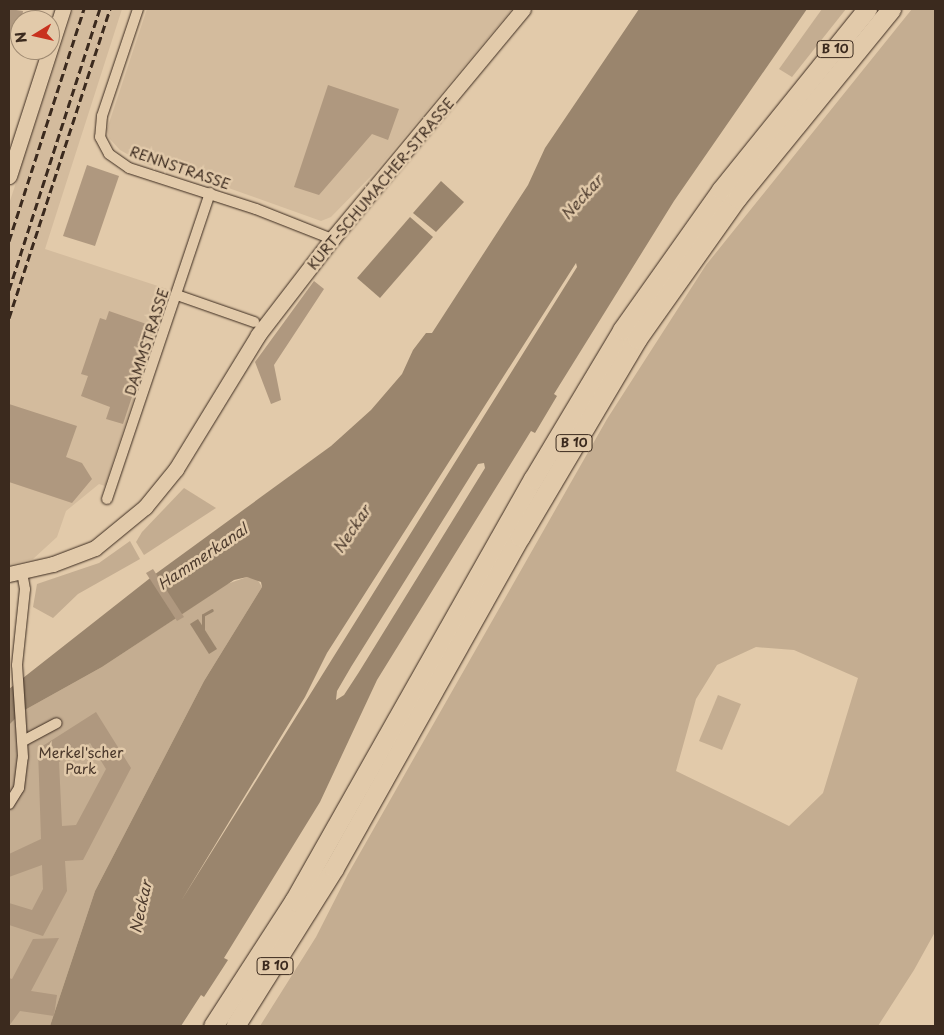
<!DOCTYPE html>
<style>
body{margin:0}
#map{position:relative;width:944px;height:1035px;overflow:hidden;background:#e2caaa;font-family:"Playpen Sans",sans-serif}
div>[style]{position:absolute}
.built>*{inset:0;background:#d3bb9d}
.green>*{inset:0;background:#c4ad91}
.water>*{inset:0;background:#9a856d}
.stream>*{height:3px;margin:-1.5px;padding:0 1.5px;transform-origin:1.5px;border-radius:1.5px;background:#9a856d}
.building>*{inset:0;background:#af987f}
.roads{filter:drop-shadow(0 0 1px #3b2a1e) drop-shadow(0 0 1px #3b2a1e)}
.street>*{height:10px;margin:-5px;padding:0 5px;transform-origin:5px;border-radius:5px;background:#e2caaa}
.secondary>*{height:15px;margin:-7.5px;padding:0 7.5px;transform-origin:7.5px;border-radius:7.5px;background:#e2caaa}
.highway>*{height:19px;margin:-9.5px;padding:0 9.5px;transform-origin:9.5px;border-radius:9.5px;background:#e2caaa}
.rail>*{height:3px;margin-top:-1.5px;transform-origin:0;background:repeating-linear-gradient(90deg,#3b2a1e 0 8px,transparent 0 12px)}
span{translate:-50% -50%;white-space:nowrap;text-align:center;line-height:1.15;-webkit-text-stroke:5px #e2caaa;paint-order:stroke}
.shield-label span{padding:1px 4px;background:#e2caaa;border:1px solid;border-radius:4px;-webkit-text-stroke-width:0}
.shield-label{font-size:12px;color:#3b2a1e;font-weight:700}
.street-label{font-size:14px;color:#3b2a1e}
.park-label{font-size:14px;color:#49372a}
.water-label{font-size:15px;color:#4e3c2e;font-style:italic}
.frame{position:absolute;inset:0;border:10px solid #3b2a1e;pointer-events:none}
.north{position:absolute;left:10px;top:10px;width:50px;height:50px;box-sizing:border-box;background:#e2caaa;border:1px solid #9f8a72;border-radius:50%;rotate:261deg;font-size:14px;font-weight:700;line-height:20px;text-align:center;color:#3b2a1e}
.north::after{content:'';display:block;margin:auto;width:18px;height:22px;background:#c8321e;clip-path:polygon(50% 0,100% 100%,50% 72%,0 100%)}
</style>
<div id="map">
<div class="built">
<div style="clip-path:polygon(73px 9px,122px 9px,45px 249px,167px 289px,168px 294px,105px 486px,99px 484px,66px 511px,57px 537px,33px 559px,9px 565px,9px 204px)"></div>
<div style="clip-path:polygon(147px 9px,512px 9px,375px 172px,331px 217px,321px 221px,206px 180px,145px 164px,120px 150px,109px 138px,107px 129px)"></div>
</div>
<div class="green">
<div style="clip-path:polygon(822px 9px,846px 9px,792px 77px,779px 69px)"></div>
<div style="clip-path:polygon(evenodd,912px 9px,935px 9px,935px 932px,914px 970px,878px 1026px,260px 1026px,316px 937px,348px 874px,607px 419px,706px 265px,912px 9px,756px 647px,794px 650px,858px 678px,823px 793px,789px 826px,676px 771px,696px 699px,717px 665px,756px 647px)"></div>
<div style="clip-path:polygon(184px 488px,216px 508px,144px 555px,136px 542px,142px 532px)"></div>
<div style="clip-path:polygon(130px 541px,140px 559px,78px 594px,53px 618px,33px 607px,37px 584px,99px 563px)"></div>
<div style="clip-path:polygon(247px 577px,257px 579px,262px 587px,204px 681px,95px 891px,50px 1026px,9px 1026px,9px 725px,23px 711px,102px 667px,227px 584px)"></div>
<div style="clip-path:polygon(718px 695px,741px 704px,722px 750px,699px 741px)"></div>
</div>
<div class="water">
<div style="clip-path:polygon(evenodd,639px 9px,807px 9px,674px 201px,554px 394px,557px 396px,535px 433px,531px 431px,377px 680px,320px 802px,224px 958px,228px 960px,204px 997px,201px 995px,181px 1026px,50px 1026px,95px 891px,204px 681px,262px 587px,261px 582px,247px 577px,234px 580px,102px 667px,23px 711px,9px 725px,9px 689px,154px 575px,331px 446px,371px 410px,402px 374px,413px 350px,426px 333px,432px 333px,528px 185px,545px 148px,639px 9px,576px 263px,577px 267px,181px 901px,305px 697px,327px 653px,576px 263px,639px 9px,484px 463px,485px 468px,359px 672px,344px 695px,336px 700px,337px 691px,351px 667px,478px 464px,484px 463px)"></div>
<div style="clip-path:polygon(441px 181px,464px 202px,436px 232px,413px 213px)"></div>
<div style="clip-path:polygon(410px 217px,433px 237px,380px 298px,357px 278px)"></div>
<div style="clip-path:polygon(198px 619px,217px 649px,209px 654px,190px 624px)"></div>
</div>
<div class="stream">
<div style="left:203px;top:630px;width:15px;rotate:-90deg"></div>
<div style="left:203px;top:615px;width:10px;rotate:-29deg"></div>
</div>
<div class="building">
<div style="clip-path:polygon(9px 9px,23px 11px,19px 40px,9px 39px)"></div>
<div style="clip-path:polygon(328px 85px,399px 109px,388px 140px,372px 134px,319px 195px,294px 187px)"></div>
<div style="clip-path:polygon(87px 165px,119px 176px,95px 246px,63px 236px)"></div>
<div style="clip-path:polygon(314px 281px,324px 289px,274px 365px,281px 400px,271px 404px,255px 362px)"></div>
<div style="clip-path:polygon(109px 311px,155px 327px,123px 424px,106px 419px,110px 407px,81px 396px,88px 376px,81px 374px,100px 318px,106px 320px)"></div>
<div style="clip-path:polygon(9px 404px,77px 426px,66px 457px,82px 463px,92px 479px,72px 503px,9px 482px)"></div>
<div style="clip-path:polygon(153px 569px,184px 617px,177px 621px,146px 573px)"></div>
<div style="clip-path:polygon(evenodd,96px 712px,131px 768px,83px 860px,65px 861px,67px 891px,43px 936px,9px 925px,9px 903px,32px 910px,43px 889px,42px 865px,9px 877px,9px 854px,41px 839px,38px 749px,96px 712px,90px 743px,106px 769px,76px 825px,62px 826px,59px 762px,90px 743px)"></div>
<div style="clip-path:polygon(59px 938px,31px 991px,57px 995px,54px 1016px,20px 1011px,9px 1026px,9px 978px,12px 979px,33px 939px)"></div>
</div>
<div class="roads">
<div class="street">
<div style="left:138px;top:9px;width:113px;rotate:108.6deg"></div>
<div style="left:102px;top:116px;width:21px;rotate:95deg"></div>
<div style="left:100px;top:137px;width:19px;rotate:62deg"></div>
<div style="left:109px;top:154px;width:24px;rotate:35deg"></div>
<div style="left:129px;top:168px;width:133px;rotate:17.9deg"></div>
<div style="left:256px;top:209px;width:82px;rotate:21.5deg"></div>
<div style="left:177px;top:295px;width:82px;rotate:19.3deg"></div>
<div style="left:107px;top:499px;width:323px;rotate:-71.4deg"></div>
<div style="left:23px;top:741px;width:38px;rotate:-28deg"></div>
<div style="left:9px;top:804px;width:19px;rotate:-58deg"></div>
<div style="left:19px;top:788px;width:31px;rotate:-83deg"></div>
<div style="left:23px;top:757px;width:92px;rotate:-93.7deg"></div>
<div style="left:17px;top:665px;width:76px;rotate:-84deg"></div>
<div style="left:25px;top:589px;width:17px;rotate:-100deg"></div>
</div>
<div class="secondary">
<div style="left:9px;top:176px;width:176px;rotate:-72.1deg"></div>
<div style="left:9px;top:574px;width:45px;rotate:-12.8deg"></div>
<div style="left:53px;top:564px;width:45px;rotate:-20.9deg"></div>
<div style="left:95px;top:548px;width:65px;rotate:-39.4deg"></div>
<div style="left:145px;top:507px;width:49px;rotate:-50.8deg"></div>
<div style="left:176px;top:469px;width:157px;rotate:-58.5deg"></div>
<div style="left:258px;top:335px;width:121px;rotate:-52.4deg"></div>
<div style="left:332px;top:239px;width:299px;rotate:-50.3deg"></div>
</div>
<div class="highway">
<div style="left:213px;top:1026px;width:149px;rotate:-57.1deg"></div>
<div style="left:294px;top:901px;width:485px;rotate:-60.5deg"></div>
<div style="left:533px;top:479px;width:174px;rotate:-59.1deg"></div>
<div style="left:622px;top:330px;width:171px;rotate:-54.7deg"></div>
<div style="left:721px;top:190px;width:233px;rotate:-51.1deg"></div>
<div style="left:235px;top:1026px;width:186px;rotate:-57.9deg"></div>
<div style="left:334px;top:868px;width:380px;rotate:-60.7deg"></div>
<div style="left:520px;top:537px;width:230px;rotate:-59.4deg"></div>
<div style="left:637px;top:339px;width:173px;rotate:-54.7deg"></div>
<div style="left:737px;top:198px;width:244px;rotate:-50.8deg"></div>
</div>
</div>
<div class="rail">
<div style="left:9px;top:241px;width:244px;rotate:-72.1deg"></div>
<div style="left:9px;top:290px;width:295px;rotate:-72.1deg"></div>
<div style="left:9px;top:318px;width:325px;rotate:-71.9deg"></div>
</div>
<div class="shield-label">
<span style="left:835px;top:49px">B 10</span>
<span style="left:574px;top:443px">B 10</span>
<span style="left:275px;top:966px">B 10</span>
</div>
<div class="street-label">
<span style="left:180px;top:168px;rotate:19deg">RENNSTRASSE</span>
<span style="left:381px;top:184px;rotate:-50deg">KURT-SCHUMACHER-STRASSE</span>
<span style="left:147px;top:342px;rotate:-72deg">DAMMSTRASSE</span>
</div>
<div class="park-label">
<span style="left:81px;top:761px">Merkel'scher<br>Park</span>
</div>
<div class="water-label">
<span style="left:581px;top:197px;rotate:-48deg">Neckar</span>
<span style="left:351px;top:529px;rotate:-56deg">Neckar</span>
<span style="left:202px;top:556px;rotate:-34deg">Hammerkanal</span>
<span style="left:140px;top:907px;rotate:-78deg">Neckar</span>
</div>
<div class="frame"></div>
<div class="north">N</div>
</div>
